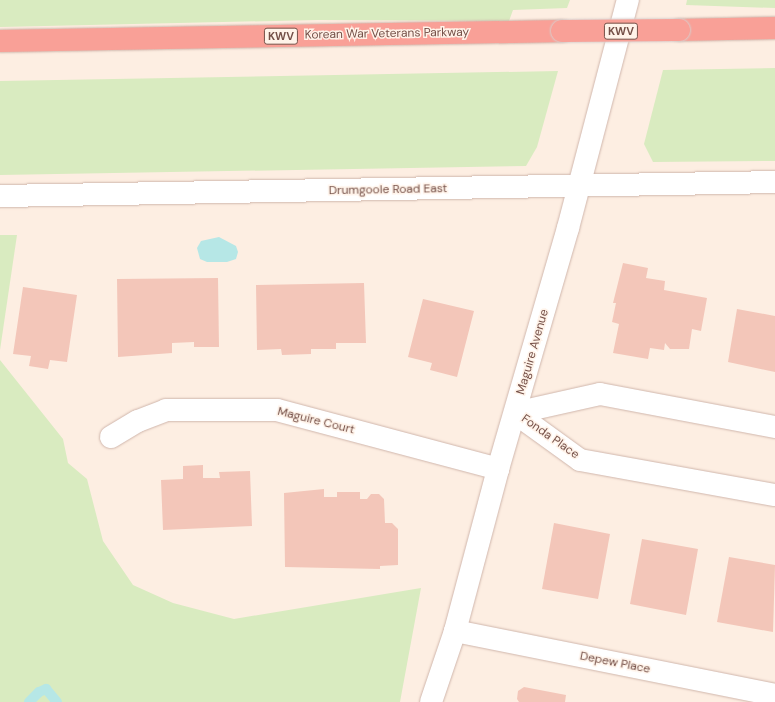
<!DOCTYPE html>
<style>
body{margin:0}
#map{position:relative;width:775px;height:702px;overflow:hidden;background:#fdeee2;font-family:"DM Sans",sans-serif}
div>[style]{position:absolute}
.green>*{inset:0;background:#d9ebc0}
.water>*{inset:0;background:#b6e7e6}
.stream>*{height:10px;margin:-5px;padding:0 5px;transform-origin:5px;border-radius:5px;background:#b6e7e6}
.building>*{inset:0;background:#f3c6b9}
.roads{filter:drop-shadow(0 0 1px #d0b6ac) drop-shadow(0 0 1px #d0b6ac)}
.minor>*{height:22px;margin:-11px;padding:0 11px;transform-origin:11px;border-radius:11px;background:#fff}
.tertiary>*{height:22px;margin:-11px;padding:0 11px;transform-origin:11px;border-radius:11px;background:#fff}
.secondary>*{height:22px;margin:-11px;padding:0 11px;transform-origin:11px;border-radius:11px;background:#fff}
.motorway>*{height:22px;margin:-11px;padding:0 11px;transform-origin:11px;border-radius:11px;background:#f9a097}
.bridges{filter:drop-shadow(0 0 1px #d8cecc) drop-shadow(0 0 1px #d8cecc)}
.motorway-bridge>*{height:22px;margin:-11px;padding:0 11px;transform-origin:11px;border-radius:11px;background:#f9a097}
span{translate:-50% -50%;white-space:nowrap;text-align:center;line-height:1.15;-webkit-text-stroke:3px #fff3e9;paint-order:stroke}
.shield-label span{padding:1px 3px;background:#fff3e9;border:1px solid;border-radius:3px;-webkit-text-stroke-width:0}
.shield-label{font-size:11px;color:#755048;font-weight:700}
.street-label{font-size:12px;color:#755048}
</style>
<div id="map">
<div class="green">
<div style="clip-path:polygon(0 0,570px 0,567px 8px,513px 10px,509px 21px,318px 20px,0 27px)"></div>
<div style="clip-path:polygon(687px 0,775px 0,775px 8px,686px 5px)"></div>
<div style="clip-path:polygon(775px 68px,775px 161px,653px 162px,644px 144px,663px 70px)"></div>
<div style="clip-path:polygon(558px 71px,537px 147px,526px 166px,0 175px,0 81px)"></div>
<div style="clip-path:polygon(0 235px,17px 235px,0 350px)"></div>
<div style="clip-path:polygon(0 360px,63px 439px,68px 463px,87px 479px,103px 541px,133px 585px,173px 603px,234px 619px,421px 588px,400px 702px,0 702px)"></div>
</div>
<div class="water">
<div style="clip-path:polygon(219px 237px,236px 246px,238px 252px,236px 259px,227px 262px,207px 262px,200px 259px,197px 248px,201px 241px)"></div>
</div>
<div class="stream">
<div style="left:29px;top:702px;width:14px;rotate:-45deg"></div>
<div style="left:39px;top:692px;width:8px;rotate:-23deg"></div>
<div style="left:46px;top:689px;width:17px;rotate:50deg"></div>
</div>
<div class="building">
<div style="clip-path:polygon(623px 263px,648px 268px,646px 278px,665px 281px,664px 290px,707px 298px,701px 331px,692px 329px,689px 349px,670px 349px,665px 343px,664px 350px,650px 348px,648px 359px,613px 353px,619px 324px,612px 322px,616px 303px,613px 303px)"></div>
<div style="clip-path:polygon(218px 278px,219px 347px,194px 347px,194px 342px,172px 343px,172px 353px,118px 357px,117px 279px)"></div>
<div style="clip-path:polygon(364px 283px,366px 343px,336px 343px,336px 349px,311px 349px,311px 354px,282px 355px,281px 349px,257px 350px,256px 285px)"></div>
<div style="clip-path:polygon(23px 287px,77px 295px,67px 362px,50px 360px,48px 369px,29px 366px,31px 356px,13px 354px)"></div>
<div style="clip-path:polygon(423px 299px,474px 311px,457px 377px,430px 370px,432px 363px,408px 357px)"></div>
<div style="clip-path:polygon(737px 309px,775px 316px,775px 372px,728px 362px)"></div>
<div style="clip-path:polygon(203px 465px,203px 478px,220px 478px,219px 472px,250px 471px,252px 526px,163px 530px,161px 480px,183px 479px,183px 466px)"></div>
<div style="clip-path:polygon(324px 489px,324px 497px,337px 497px,337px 492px,360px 492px,360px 499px,367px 499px,371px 494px,379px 494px,384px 499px,385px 523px,392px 523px,398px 529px,398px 565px,380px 566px,380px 569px,285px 567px,284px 493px)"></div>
<div style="clip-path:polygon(554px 523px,610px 534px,598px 599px,542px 589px)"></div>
<div style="clip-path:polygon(642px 539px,698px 549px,686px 615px,630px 604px)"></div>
<div style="clip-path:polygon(729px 557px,775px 565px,773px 632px,717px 622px)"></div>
<div style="clip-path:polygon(524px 687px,566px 695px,565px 702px,519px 702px,517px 699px,518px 691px)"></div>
</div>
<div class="roads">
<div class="minor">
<div style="left:515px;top:413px;width:80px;rotate:35.9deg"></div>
<div style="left:580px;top:460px;width:198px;rotate:10.2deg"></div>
<div style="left:515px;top:413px;width:87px;rotate:-12.6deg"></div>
<div style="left:600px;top:394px;width:178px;rotate:10.7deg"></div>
<div style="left:111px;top:437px;width:31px;rotate:-31deg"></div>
<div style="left:138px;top:421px;width:30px;rotate:-21deg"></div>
<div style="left:166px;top:410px;width:111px"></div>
<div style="left:277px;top:410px;width:229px;rotate:14.9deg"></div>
<div style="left:455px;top:631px;width:326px;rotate:11.3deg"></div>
</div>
<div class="tertiary">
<div style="left:431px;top:702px;width:75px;rotate:-71.3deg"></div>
<div style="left:455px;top:631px;width:168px;rotate:-75.1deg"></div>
<div style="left:498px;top:469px;width:251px;rotate:-73.8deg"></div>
<div style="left:568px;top:228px;width:236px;rotate:-75.3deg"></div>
</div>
<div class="secondary">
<div style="left:0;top:196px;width:775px;rotate:-1.03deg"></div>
</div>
<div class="motorway">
<div style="left:679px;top:30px;width:96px;rotate:-1.2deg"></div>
<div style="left:0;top:41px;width:562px;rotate:-1.02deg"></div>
</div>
</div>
<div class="bridges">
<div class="motorway-bridge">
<div style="left:562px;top:31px;width:117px;rotate:-0.5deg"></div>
</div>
</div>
<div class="shield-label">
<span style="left:621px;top:31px">KWV</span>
<span style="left:281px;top:36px">KWV</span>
</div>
<div class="street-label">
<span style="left:387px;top:34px;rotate:-1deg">Korean War Veterans Parkway</span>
<span style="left:388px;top:190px;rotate:-1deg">Drumgoole Road East</span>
<span style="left:533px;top:352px;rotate:-74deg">Maguire Avenue</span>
<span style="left:316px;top:421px;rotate:14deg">Maguire Court</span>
<span style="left:550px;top:437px;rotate:35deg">Fonda Place</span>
<span style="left:615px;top:663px;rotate:11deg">Depew Place</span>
</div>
</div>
